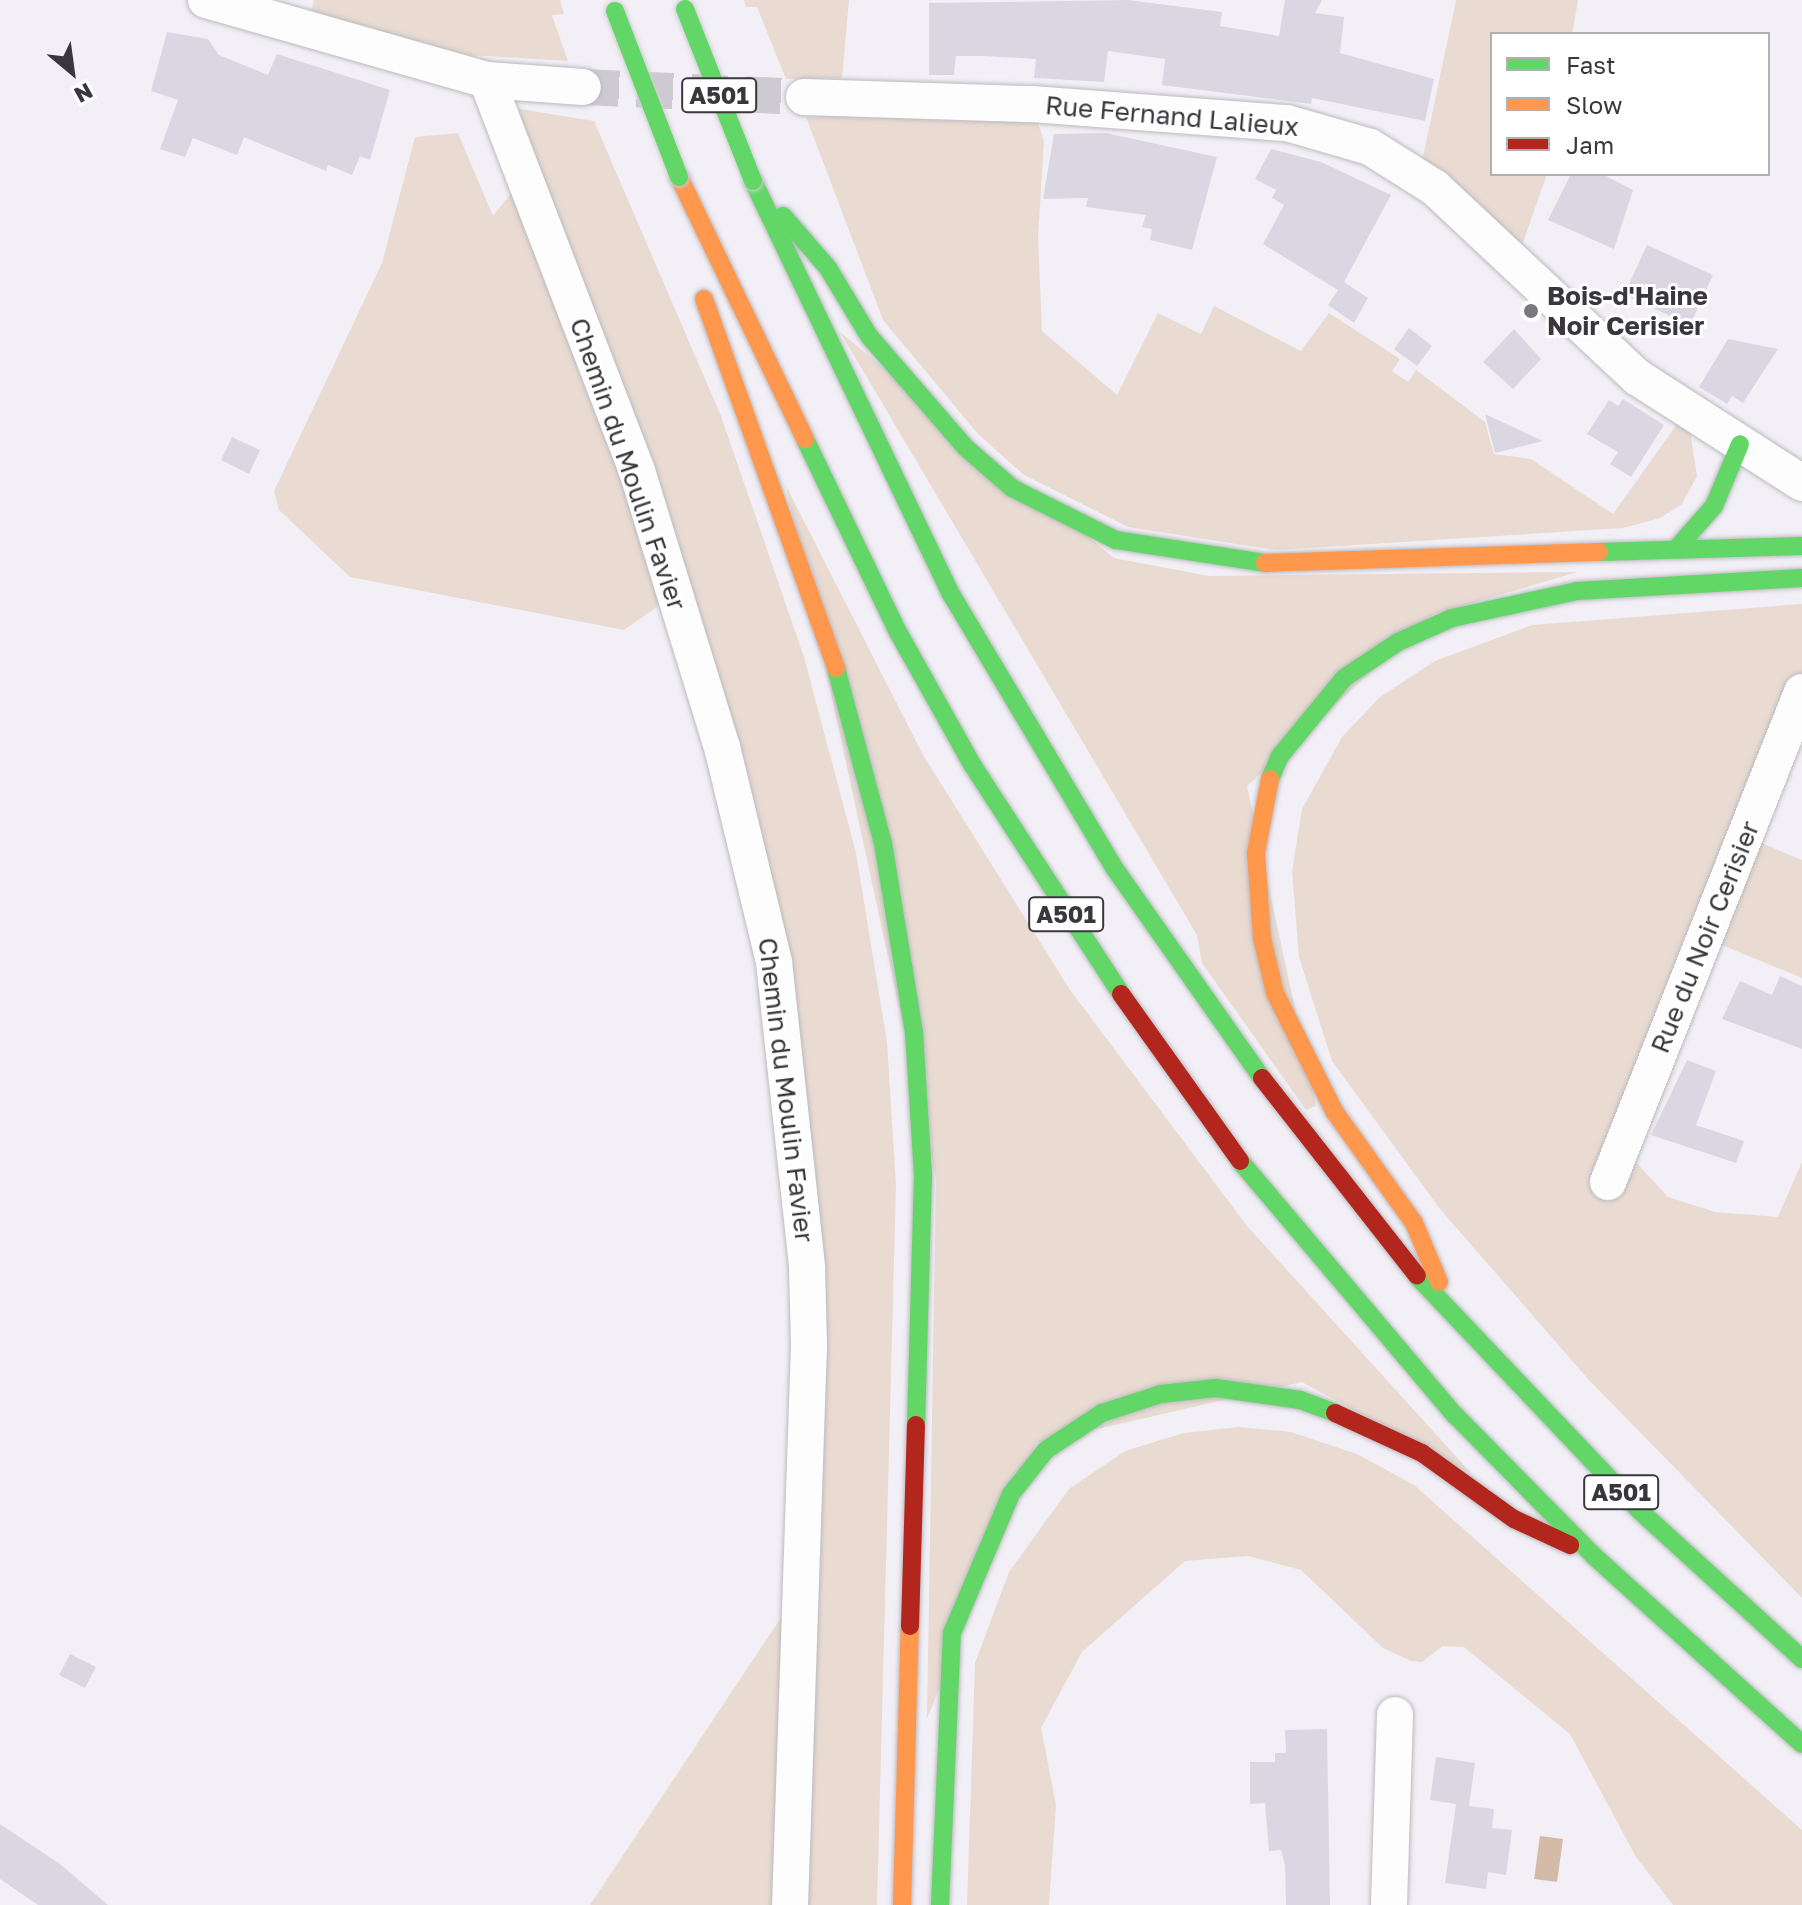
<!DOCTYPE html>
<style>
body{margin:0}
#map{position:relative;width:1802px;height:1905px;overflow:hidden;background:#f2f0f6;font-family:"Golos Text",sans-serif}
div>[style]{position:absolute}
.green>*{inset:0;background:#e9dbd1}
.water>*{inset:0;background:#d3bba7}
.building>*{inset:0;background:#dbd7e2}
.street-tunnel>*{height:36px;margin-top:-18px;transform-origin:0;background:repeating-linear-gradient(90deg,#cdcbd1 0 36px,transparent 0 54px)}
.roads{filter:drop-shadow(0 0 2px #bcbac0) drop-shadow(0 0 2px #bcbac0)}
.street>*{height:36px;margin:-18px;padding:0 18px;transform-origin:18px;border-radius:18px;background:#fdfdfe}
.fast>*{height:18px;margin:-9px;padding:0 9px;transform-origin:9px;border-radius:9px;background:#63d668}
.slow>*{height:18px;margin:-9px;padding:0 9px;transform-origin:9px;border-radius:9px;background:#ff974d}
.jam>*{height:18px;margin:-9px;padding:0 9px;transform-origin:9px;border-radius:9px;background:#b3261e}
.bridges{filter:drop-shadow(0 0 2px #cfced1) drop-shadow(0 0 2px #cfced1)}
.fast-bridge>*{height:18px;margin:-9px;padding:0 9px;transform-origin:9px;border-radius:9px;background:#63d668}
.dots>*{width:22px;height:22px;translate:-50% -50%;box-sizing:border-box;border:4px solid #fff;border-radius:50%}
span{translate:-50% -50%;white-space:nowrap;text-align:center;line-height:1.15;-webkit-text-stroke:6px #fff;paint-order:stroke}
.shield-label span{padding:2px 6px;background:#fff;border:2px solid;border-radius:6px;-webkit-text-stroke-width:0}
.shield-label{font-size:24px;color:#39373d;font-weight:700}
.street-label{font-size:26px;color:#39373d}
.poi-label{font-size:26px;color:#39373d;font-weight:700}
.left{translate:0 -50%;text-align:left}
.legend{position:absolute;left:1490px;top:32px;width:280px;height:144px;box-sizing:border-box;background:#fff;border:2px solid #b0afb1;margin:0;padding:10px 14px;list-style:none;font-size:24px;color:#39373d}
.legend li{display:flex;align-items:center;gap:16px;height:40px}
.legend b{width:40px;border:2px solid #b0afb1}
.north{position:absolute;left:32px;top:32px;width:80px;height:80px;-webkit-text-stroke:6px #fff;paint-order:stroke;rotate:151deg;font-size:22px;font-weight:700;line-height:32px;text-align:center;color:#39373d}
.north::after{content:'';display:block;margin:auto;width:28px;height:36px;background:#39373d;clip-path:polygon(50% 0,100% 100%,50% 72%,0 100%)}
</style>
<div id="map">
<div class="green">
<div style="clip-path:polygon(314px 0,560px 0,564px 14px,552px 15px,568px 61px,469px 55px,311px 13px)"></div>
<div style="clip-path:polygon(744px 0,849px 0,842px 78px,786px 79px,757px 7px,746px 7px)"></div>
<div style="clip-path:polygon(1456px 0,1578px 0,1572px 34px,1492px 34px,1492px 174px,1547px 174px,1515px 265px,1419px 176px)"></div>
<div style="clip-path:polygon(1032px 104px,1044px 141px,1038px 238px,1042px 331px,1117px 395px,1158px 313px,1201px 334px,1214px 306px,1301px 351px,1329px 313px,1400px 359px,1392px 371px,1408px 382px,1416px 370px,1485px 422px,1494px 454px,1531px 459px,1613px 514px,1687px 410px,1697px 476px,1682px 504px,1660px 518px,1623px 528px,1276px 550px,1128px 527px,1024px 475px,978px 434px,883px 320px,806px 117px)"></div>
<div style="clip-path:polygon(496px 105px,594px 121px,721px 416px,804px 657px,856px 853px,887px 1042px,896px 1185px,877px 1905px,590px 1905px,800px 1589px,792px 1109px,674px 595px,624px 630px,350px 577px,279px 510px,274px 491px,382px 263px,415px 137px,458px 133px,493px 216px,524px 177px)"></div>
<div style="clip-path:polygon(840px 332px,1114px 558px,1209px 576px,1578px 572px,1434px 614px,1247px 786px,1316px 1106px,1306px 1110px,1202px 963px,1197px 935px)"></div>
<div style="clip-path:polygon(786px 486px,923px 755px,1070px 990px,1247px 1226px,1472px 1474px,1302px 1382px,1036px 1443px,927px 1719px,936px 1178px)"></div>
<div style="clip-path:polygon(1802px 604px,1802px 692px,1745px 836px,1802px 860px,1802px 978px,1705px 938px,1622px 1147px,1668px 1197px,1715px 1212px,1778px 1217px,1802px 1162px,1802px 1598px,1588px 1379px,1440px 1209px,1332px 1061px,1299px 957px,1292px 871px,1302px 809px,1342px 737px,1380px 697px,1435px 661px,1532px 625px)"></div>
<div style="clip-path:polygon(1239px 1427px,1291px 1432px,1357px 1454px,1414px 1485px,1802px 1830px,1802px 1905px,1673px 1905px,1636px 1857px,1570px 1734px,1464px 1647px,1443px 1646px,1422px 1662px,1411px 1661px,1383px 1648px,1301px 1570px,1248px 1556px,1185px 1561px,1082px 1652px,1041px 1728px,1056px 1805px,1049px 1905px,967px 1905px,975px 1663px,1009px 1572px,1069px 1489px,1125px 1451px,1184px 1433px)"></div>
</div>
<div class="water">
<div style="clip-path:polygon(1540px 1836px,1563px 1839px,1557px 1882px,1534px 1879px)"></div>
</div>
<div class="building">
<div style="clip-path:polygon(1128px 0,1222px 12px,1220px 26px,1279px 36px,1285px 0,1322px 0,1315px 13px,1344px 17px,1340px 53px,1434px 79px,1425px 121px,1312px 98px,1311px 104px,1162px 85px,1165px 59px,1108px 51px,1104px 82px,1034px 78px,1036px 59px,985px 56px,956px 56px,954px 75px,929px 75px,929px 3px)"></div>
<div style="clip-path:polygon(167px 32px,208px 39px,219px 55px,268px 75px,277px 54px,390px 90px,370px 160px,360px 156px,352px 175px,328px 165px,326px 171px,244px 137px,237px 155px,193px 138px,185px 157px,160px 149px,178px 100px,151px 91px)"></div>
<div style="clip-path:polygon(1106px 133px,1217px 157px,1192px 250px,1150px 240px,1152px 229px,1142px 227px,1146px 215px,1086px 207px,1088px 198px,1043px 199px,1054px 134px)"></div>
<div style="clip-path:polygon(1271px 149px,1321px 162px,1391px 195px,1344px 282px,1368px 298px,1354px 323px,1328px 305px,1338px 290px,1263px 244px,1284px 205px,1272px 198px,1276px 190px,1255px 179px)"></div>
<div style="clip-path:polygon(1571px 174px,1602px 174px,1633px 190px,1614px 249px,1548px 220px)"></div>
<div style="clip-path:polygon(1647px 245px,1713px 275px,1690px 325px,1624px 295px)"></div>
<div style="clip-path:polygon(1409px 328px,1432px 346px,1417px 366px,1394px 349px)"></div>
<div style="clip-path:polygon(1514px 329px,1541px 359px,1513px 389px,1483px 362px)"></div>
<div style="clip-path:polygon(1728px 339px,1778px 349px,1743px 403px,1732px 396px,1727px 404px,1699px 387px)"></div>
<div style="clip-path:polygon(1623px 399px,1664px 425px,1631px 477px,1610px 464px,1618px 452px,1587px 434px,1609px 400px,1618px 406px)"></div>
<div style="clip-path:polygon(1485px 414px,1543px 441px,1495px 453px)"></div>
<div style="clip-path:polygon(232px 437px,260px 450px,249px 474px,221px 460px)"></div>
<div style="clip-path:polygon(1780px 976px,1802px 986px,1802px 1049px,1722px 1019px,1740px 981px,1772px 995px)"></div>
<div style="clip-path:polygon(1687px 1060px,1716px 1071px,1696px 1125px,1744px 1141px,1736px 1163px,1651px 1135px)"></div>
<div style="clip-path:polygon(70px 1654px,96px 1667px,85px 1688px,59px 1675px)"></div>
<div style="clip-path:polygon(1327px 1729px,1330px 1905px,1286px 1905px,1285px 1865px,1281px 1850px,1269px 1851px,1265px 1803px,1250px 1804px,1250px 1762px,1275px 1762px,1275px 1753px,1286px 1753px,1285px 1730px)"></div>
<div style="clip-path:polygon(1436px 1757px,1475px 1763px,1469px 1806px,1494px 1809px,1492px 1828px,1512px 1830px,1506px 1875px,1488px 1872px,1486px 1889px,1445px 1883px,1456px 1804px,1462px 1805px,1430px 1800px)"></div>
<div style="clip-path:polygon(0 1824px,60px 1864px,108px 1905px,38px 1905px,0 1879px)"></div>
</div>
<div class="street-tunnel">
<div style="left:583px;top:87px;width:221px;rotate:2.6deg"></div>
</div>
<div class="roads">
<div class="street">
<div style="left:206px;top:0;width:292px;rotate:15.9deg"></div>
<div style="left:487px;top:80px;width:96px;rotate:4.2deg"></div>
<div style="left:487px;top:80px;width:419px;rotate:69deg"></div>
<div style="left:637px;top:471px;width:289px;rotate:72.9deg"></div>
<div style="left:722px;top:747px;width:221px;rotate:76.4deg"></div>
<div style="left:774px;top:962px;width:308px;rotate:83.8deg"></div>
<div style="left:807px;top:1268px;width:77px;rotate:88.5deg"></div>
<div style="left:809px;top:1345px;width:560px;rotate:91.94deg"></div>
<div style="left:804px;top:97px;width:228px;rotate:1.8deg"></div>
<div style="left:1032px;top:104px;width:256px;rotate:4.3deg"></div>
<div style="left:1287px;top:123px;width:86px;rotate:16.1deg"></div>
<div style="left:1370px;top:147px;width:77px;rotate:32.2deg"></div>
<div style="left:1435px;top:188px;width:277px;rotate:43.1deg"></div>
<div style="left:1637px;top:377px;width:196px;rotate:32.7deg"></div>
<div style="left:1608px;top:1182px;width:527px;rotate:-68.4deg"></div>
<div style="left:1389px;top:1905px;width:190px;rotate:-88.2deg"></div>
</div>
<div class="fast">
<div style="left:753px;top:181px;width:458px;rotate:64.4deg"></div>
<div style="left:951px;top:594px;width:320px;rotate:59.2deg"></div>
<div style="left:1115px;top:869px;width:256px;rotate:54.9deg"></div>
<div style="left:783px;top:216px;width:69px;rotate:49.1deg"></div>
<div style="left:828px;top:268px;width:79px;rotate:58.9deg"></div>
<div style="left:869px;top:336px;width:148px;rotate:49.1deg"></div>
<div style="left:966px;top:448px;width:61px;rotate:41deg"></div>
<div style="left:1012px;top:488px;width:116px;rotate:26.6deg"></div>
<div style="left:1116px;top:540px;width:151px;rotate:8.8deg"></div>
<div style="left:805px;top:439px;width:214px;rotate:64.3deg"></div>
<div style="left:898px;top:632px;width:154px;rotate:60.8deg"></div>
<div style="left:973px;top:766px;width:272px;rotate:57deg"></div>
<div style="left:1676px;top:549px;width:57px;rotate:-48.5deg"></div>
<div style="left:1714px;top:506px;width:67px;rotate:-67.2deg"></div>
<div style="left:1599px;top:552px;width:203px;rotate:-1.7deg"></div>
<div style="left:836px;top:668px;width:181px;rotate:75deg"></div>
<div style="left:883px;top:843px;width:192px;rotate:80.7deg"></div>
<div style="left:914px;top:1032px;width:143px;rotate:86.4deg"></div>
<div style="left:923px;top:1175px;width:250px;rotate:91.6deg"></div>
<div style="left:1270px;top:779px;width:25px;rotate:-67deg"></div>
<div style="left:1280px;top:756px;width:101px;rotate:-50.6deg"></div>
<div style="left:1344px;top:678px;width:65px;rotate:-33.7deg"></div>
<div style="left:1398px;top:642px;width:59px;rotate:-24deg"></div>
<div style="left:1452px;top:618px;width:128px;rotate:-12.2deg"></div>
<div style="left:1577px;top:591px;width:225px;rotate:-3.3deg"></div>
<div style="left:1240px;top:1161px;width:333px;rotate:49.8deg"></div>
<div style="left:1455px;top:1415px;width:198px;rotate:45.4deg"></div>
<div style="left:1594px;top:1556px;width:280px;rotate:42.1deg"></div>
<div style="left:1417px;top:1276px;width:323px;rotate:46.5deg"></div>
<div style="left:1639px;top:1510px;width:221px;rotate:42.4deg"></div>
<div style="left:940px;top:1905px;width:272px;rotate:-87.5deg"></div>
<div style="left:952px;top:1633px;width:151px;rotate:-67deg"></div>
<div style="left:1011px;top:1494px;width:56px;rotate:-51.5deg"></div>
<div style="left:1046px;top:1450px;width:67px;rotate:-33.5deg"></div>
<div style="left:1102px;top:1413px;width:62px;rotate:-17.9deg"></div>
<div style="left:1161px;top:1394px;width:55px;rotate:-6.2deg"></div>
<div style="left:1216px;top:1388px;width:85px;rotate:8.1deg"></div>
<div style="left:1300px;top:1400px;width:37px;rotate:20deg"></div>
</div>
<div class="slow">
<div style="left:679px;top:177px;width:291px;rotate:64.3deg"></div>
<div style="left:704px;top:299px;width:392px;rotate:70.3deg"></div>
<div style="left:1265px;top:563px;width:334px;rotate:-1.9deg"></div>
<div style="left:1270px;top:779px;width:75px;rotate:100.7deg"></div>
<div style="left:1256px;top:853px;width:85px;rotate:86deg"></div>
<div style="left:1262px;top:938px;width:57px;rotate:76.7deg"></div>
<div style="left:1275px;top:993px;width:132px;rotate:63.4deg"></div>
<div style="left:1334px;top:1111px;width:138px;rotate:54.5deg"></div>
<div style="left:1414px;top:1223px;width:64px;rotate:67deg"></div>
<div style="left:902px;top:1905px;width:279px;rotate:-88.4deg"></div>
</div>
<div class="jam">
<div style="left:1121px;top:994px;width:205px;rotate:54.5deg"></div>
<div style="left:1262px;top:1078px;width:251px;rotate:51.9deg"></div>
<div style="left:1335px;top:1413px;width:96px;rotate:24.7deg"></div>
<div style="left:1422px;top:1453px;width:113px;rotate:35.7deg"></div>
<div style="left:1514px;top:1519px;width:62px;rotate:24.9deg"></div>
<div style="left:910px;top:1626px;width:201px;rotate:-88.3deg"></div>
</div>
</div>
<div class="bridges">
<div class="fast-bridge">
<div style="left:685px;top:9px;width:185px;rotate:68.4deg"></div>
<div style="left:615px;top:11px;width:178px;rotate:68.9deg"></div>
</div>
</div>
<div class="dots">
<div style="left:1531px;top:311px;background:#7a787e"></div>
</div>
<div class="shield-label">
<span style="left:719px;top:95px">A501</span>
<span style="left:1066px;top:914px">A501</span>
<span style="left:1621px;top:1492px">A501</span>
</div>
<div class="street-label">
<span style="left:1172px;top:116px;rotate:5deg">Rue Fernand Lalieux</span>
<span style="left:628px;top:464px;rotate:71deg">Chemin du Moulin Favier</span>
<span style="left:1705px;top:937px;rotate:-68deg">Rue du Noir Cerisier</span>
<span style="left:786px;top:1090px;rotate:83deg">Chemin du Moulin Favier</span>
</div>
<div class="poi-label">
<span class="left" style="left:1547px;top:311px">Bois-d'Haine<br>Noir Cerisier</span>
</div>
<ul class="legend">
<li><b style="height:10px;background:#63d668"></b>Fast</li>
<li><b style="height:10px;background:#ff974d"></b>Slow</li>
<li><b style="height:10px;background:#b3261e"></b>Jam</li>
</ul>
<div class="north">N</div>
</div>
